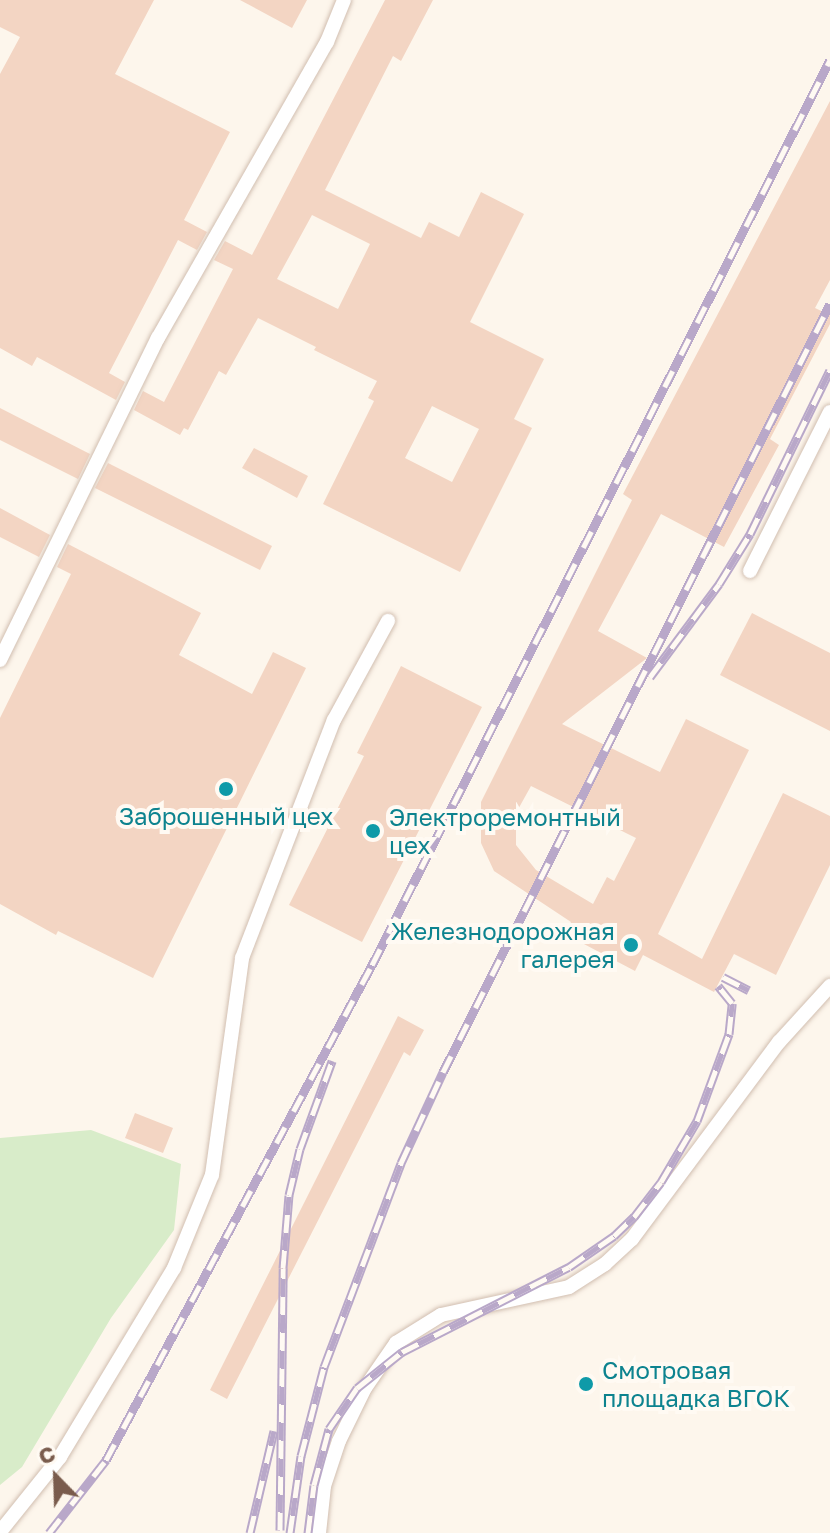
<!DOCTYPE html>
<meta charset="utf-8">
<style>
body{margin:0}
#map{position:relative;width:830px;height:1533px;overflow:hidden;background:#fdf6ec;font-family:"Golos Text",sans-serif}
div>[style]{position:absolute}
.green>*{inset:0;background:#d8ecc9}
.building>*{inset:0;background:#f3d5c3}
.roads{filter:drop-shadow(0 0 2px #d1beb0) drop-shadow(0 0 2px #d1beb0)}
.service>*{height:14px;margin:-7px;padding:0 7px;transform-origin:7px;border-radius:7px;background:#fff}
.rail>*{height:9px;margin-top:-4.5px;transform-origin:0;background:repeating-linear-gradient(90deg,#fffaf3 0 18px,#b9a8c9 0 36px);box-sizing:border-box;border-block:2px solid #b9a8c9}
.dots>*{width:22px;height:22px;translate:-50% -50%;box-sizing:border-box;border:4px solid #fffaf3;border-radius:50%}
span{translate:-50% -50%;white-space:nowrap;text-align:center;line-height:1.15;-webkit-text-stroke:8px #fffaf3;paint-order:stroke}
.culture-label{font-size:24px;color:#0d838f}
.left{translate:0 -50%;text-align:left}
.right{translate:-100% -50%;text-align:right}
.north{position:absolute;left:16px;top:1437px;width:80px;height:80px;-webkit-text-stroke:6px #fffaf3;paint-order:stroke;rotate:337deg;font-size:22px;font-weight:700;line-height:32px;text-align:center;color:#7a5c4d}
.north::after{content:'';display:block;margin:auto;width:28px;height:36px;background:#7a5c4d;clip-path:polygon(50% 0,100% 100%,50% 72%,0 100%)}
</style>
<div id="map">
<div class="green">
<div style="clip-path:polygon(91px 1130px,181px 1164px,174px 1230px,111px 1318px,22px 1467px,0 1485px,0 1138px)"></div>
</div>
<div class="building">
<div style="clip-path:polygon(0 0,154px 0,115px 74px,230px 132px,184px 220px,207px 232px,197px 250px,178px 240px,109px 373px,125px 382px,116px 400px,37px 357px,32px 366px,0 348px,0 74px,20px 37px,0 27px)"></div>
<div style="clip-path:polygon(240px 0,307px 0,292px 28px)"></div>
<div style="clip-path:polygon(evenodd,385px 0,433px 0,401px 61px,393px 56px,325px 190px,421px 238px,429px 222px,459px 237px,481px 192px,524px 214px,470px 322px,544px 359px,514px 419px,532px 428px,460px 572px,323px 504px,374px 401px,368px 398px,377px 381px,314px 350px,316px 347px,258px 318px,226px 375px,219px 371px,188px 430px,184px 428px,180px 435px,134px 410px,143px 391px,164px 402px,233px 269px,214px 260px,225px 241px,252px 255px,385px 0,312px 215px,370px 244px,338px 309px,277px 279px,312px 215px,385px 0,432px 406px,479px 429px,452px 482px,405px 458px,432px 406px)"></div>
<div style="clip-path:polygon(evenodd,830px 101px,830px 280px,815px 308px,830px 315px,830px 324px,770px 439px,779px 445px,724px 547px,661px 514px,598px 631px,647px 658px,562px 724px,660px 772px,686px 719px,749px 750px,658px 934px,702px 959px,783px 793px,830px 816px,830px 865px,776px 975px,734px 954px,714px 992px,643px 955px,635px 971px,565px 934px,571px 922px,494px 871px,481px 843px,481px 802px,632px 500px,623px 494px,830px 101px,531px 786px,636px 838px,614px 881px,607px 877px,593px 904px,536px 870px,516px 845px,516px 813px,531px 786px)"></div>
<div style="clip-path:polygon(0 408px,90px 454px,78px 479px,0 440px)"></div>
<div style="clip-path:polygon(254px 448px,308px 476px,297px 498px,242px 468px)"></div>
<div style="clip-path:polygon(108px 463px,272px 546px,260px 570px,95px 488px)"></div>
<div style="clip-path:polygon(0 508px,50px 535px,39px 557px,0 537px)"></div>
<div style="clip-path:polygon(68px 544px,201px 613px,179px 655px,252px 694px,273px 652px,306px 668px,153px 978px,58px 931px,56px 935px,0 904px,0 718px,71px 574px,57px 567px)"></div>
<div style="clip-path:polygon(752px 613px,830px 653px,830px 731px,720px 675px)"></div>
<div style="clip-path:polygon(401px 666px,482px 707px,362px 942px,289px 905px,364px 756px,357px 753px)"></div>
<div style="clip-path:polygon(398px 1016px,424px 1030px,410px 1056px,404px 1052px,227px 1399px,210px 1390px)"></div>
<div style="clip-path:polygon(135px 1113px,173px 1128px,163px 1153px,125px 1138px)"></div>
</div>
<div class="roads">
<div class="service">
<div style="left:750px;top:571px;width:178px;rotate:-63.3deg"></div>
<div style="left:0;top:660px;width:359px;rotate:-63.9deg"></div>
<div style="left:158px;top:338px;width:341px;rotate:-60.3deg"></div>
<div style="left:327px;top:42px;width:45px;rotate:-68deg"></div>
<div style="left:0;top:1532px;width:96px;rotate:-51.3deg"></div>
<div style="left:60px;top:1457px;width:221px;rotate:-58.9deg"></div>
<div style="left:174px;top:1268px;width:100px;rotate:-67.8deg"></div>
<div style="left:212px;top:1175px;width:219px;rotate:-82.1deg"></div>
<div style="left:242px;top:958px;width:255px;rotate:-68.9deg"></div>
<div style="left:334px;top:720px;width:113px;rotate:-61.4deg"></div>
<div style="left:319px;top:1533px;width:47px;rotate:-83.9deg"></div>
<div style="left:324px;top:1486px;width:47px;rotate:-71.6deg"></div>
<div style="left:339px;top:1441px;width:59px;rotate:-63.9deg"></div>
<div style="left:365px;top:1388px;width:55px;rotate:-55.4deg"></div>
<div style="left:396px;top:1343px;width:53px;rotate:-31.9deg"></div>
<div style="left:441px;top:1315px;width:131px;rotate:-12.3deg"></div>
<div style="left:569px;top:1287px;width:43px;rotate:-32.6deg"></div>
<div style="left:605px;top:1264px;width:37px;rotate:-43deg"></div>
<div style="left:632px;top:1239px;width:246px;rotate:-53.3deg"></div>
<div style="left:779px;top:1042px;width:76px;rotate:-47.7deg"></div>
</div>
</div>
<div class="rail">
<div style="left:650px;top:677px;width:116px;rotate:-53.4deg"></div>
<div style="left:719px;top:584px;width:59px;rotate:-58.2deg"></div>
<div style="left:750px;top:534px;width:182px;rotate:-64deg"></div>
<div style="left:723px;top:977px;width:29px;rotate:27deg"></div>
<div style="left:280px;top:1530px;width:262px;rotate:-89.3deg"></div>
<div style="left:283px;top:1268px;width:73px;rotate:-85.3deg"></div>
<div style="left:289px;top:1195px;width:47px;rotate:-76.6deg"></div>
<div style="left:300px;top:1149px;width:94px;rotate:-70deg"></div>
<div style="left:49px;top:1533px;width:93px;rotate:-52deg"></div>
<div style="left:106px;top:1460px;width:562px;rotate:-61.75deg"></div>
<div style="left:372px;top:965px;width:1014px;rotate:-63.16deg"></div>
<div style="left:250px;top:1533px;width:105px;rotate:-76.8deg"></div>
<div style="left:290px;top:1533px;width:78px;rotate:-81.9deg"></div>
<div style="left:301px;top:1456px;width:92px;rotate:-75.5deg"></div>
<div style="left:324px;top:1367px;width:218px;rotate:-69.3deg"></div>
<div style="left:401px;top:1163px;width:100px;rotate:-65.2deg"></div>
<div style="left:443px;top:1072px;width:860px;rotate:-63.26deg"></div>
<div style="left:308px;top:1533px;width:48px;rotate:-82.9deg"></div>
<div style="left:314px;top:1485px;width:58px;rotate:-75deg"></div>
<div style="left:329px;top:1429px;width:50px;rotate:-55.7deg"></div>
<div style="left:357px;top:1388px;width:58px;rotate:-38.7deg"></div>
<div style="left:402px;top:1352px;width:187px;rotate:-27deg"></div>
<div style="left:569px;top:1267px;width:55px;rotate:-34.6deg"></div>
<div style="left:614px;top:1236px;width:28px;rotate:-44deg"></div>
<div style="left:634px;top:1217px;width:44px;rotate:-52.4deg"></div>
<div style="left:661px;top:1182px;width:71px;rotate:-59.5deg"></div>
<div style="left:697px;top:1121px;width:93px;rotate:-69.8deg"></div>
<div style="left:729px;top:1034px;width:31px;rotate:-84deg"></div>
<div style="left:732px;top:1003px;width:22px;rotate:-129deg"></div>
</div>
<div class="dots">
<div style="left:226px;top:789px;background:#0f9aa8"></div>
<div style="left:373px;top:831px;background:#0f9aa8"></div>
<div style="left:631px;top:945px;background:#0f9aa8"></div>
<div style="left:586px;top:1384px;background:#0f9aa8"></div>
</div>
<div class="culture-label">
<span style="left:226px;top:816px">Заброшенный цех</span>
<span class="left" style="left:389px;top:831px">Электроремонтный<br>цех</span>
<span class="right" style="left:615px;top:945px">Железнодорожная<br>галерея</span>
<span class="left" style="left:602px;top:1384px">Смотровая<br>площадка ВГОК</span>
</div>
<div class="north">С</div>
</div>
